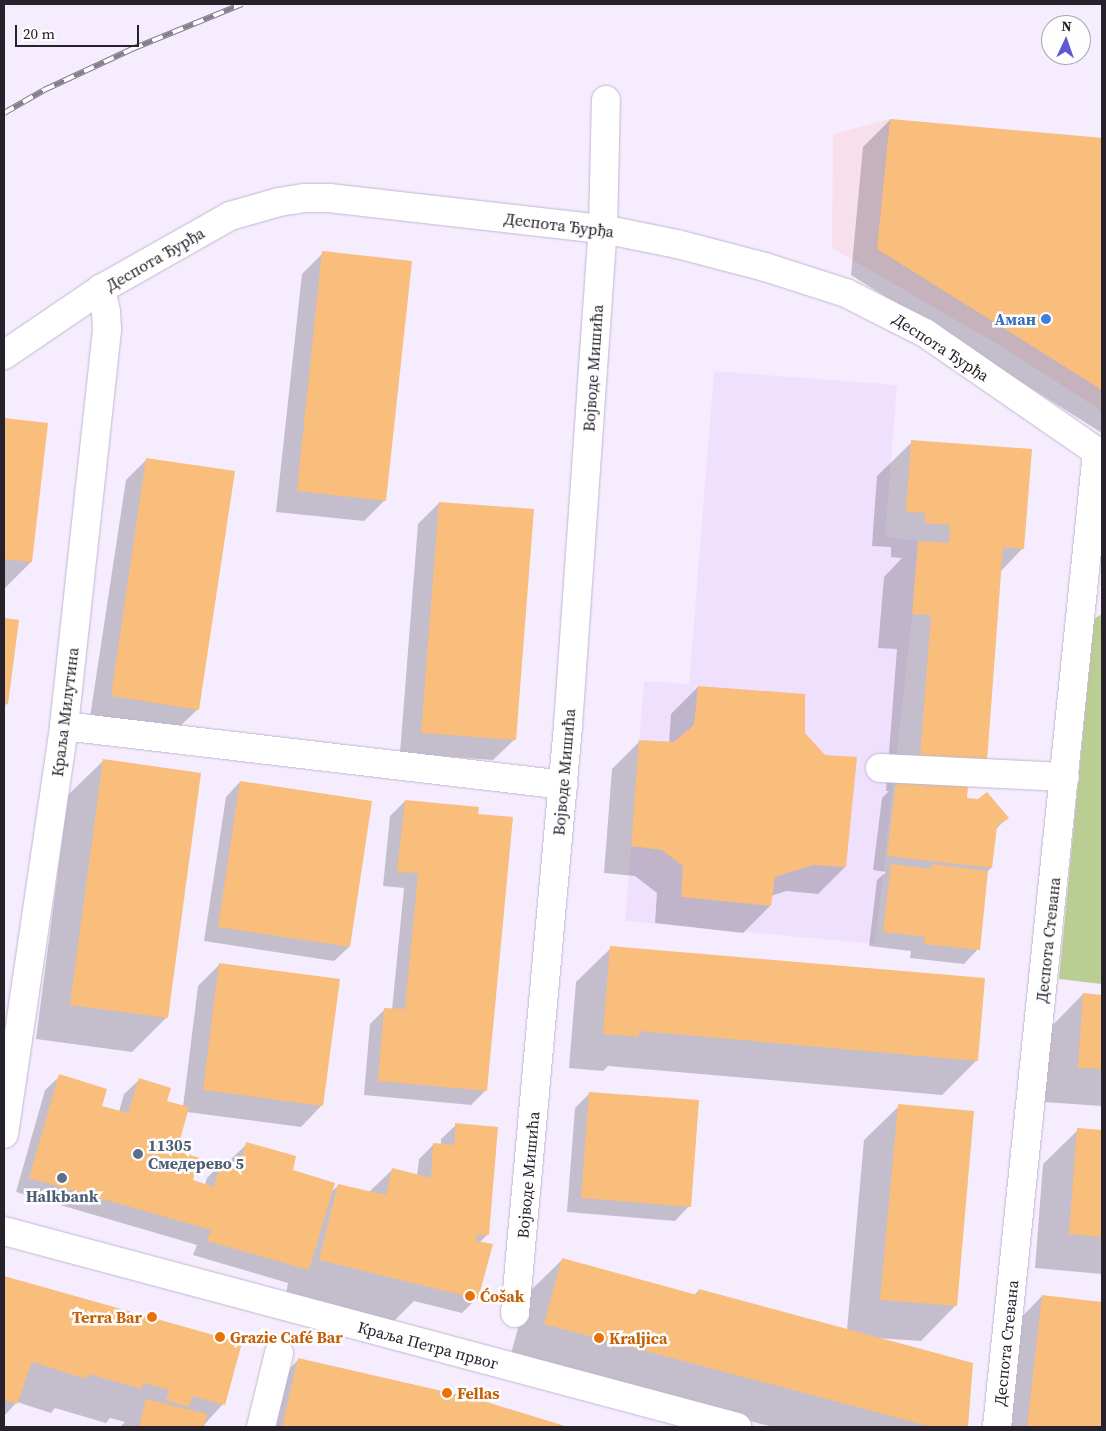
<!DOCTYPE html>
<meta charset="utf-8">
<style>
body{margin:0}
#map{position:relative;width:1106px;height:1431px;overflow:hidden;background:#f5edfe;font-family:"Source Serif 4",serif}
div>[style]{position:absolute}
.commercial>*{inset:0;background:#f7dfeb}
.built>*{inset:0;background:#efe1fd}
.green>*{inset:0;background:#bacd92}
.shadow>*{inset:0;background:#0003}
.building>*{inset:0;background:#f9bd7c}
.roads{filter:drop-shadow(0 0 1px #c3b5d1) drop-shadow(0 0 1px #c3b5d1)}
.minor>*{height:28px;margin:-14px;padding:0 14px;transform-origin:14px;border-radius:14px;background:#fff}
.rail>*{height:5.5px;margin-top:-2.75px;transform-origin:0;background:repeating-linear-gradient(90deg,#fefefe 0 11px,#857f8c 0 22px);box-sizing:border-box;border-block:1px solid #857f8c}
.dots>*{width:14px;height:14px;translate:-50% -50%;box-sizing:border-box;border:2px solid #fefefe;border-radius:50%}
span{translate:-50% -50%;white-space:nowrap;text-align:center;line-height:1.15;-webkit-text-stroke:5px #fefefe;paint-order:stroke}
.street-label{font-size:16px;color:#26212b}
.shop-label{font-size:16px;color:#366cbe;font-weight:700}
.right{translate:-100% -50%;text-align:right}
.service-label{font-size:16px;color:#4e5e75;font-weight:700}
.left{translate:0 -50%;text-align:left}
.food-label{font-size:16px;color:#c56008;font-weight:700}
.frame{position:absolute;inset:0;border:5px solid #26212b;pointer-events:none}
.north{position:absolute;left:1041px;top:15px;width:50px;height:50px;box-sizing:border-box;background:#fefefe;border:1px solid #a8a6aa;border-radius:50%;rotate:3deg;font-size:14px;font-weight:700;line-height:20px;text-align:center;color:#26212b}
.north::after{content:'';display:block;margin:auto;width:18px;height:22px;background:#5f58d1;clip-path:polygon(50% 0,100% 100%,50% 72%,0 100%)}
.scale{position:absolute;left:15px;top:25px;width:124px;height:22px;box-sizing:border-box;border:2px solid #26212b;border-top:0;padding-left:6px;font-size:15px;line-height:18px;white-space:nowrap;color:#26212b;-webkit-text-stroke:4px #fefefe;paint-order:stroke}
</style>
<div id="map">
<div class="commercial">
<div style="clip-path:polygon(890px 119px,1102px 138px,1102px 411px,1004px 348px,832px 248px,833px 134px)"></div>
</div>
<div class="built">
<div style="clip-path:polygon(714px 371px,897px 385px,885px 537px,918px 541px,913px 610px,875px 944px,625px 921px,644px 681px,689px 684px)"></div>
</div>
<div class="green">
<div style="clip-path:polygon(1102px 614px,1102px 984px,1059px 979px,1094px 619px)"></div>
</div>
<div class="shadow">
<div style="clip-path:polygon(890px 120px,1102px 139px,1102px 433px,851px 275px,863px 147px)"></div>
<div style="clip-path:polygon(323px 253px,385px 500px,364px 521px,276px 512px,302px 274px)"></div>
<div style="clip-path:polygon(4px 419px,47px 425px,31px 562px,4px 589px)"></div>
<div style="clip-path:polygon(912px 442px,1023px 548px,1000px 572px,985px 761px,959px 787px,966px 800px,1007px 818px,995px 830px,991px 868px,987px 872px,978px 949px,964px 964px,910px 958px,911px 951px,869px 946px,877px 880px,886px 872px,873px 870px,882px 798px,889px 791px,886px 791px,897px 649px,878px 648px,884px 577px,902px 558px,891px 557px,891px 547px,872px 546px,877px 476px)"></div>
<div style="clip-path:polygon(147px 459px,198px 709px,176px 730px,90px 717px,126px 480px)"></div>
<div style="clip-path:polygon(439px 503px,515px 739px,493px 760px,400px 753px,418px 524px)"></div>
<div style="clip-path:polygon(4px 619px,18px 621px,7px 703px,4px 707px)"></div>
<div style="clip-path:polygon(698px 687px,803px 733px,845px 867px,818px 894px,786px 891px,771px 896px,770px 906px,743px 933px,655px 923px,657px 893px,635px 876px,604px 873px,612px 769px,639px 742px,669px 743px,671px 714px)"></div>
<div style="clip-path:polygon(103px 761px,167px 1017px,132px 1052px,36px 1039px,68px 795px)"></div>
<div style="clip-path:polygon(240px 782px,349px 947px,334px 961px,204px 941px,226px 797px)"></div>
<div style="clip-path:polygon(405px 801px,477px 815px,485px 1091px,471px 1105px,364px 1095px,370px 1024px,385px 1009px,392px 1010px,404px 888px,383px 886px,390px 816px)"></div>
<div style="clip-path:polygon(611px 948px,977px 1060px,942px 1095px,608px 1066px,603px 1071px,569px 1068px,576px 982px)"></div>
<div style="clip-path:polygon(220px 964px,322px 1105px,301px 1127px,187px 1112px,175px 1152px,191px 1181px,205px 1185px,207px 1178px,221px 1164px,230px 1166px,232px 1158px,247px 1144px,330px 1193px,339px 1185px,369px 1192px,393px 1169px,417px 1176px,419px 1159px,434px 1144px,441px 1145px,441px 1139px,456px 1125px,488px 1234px,479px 1243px,477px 1298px,462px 1313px,414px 1301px,394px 1321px,286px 1294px,288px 1283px,193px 1255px,197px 1245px,16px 1192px,45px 1090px,60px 1076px,101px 1106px,119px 1112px,124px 1094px,139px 1080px,165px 1101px,183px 1107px,198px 986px)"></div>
<div style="clip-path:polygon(1083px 994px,1102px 996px,1102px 1106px,1044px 1102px,1049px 1029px)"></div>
<div style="clip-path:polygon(590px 1093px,689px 1206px,675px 1221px,567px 1212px,575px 1108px)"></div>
<div style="clip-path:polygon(899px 1106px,972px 1112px,955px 1306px,921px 1341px,877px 1338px,972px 1364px,967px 1427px,773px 1427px,510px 1358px,527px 1294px,562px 1260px,694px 1295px,699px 1290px,847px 1330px,864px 1140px)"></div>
<div style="clip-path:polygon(1078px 1130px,1102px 1131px,1102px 1274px,1035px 1268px,1043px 1164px)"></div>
<div style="clip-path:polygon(4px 1277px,240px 1344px,223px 1404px,202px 1427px,120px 1427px,125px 1422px,110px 1418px,106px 1423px,55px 1408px,51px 1413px,17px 1402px,4px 1416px)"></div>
<div style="clip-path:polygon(1042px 1296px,1102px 1303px,1102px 1427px,997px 1427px,1008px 1331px)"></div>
<div style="clip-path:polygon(298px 1360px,476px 1401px,565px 1427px,256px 1427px,264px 1394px)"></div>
</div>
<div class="building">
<div style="clip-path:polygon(890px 119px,1102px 138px,1102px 390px,877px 249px)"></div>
<div style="clip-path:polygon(322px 251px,412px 261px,386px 501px,297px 491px)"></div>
<div style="clip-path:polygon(4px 418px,48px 423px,32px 562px,4px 559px)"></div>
<div style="clip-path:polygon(911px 440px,1032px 449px,1024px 549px,1003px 547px,987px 761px,920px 757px,931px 615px,912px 614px,918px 541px,949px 543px,950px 525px,925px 523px,925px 513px,906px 512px)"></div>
<div style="clip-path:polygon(146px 458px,235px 471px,199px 710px,111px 696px)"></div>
<div style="clip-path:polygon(439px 502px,534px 509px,516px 740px,421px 733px)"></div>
<div style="clip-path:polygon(4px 618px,19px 620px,8px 704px,4px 703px)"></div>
<div style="clip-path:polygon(698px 686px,805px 694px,805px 733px,825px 755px,857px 757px,846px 867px,813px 865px,775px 877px,771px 906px,681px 897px,683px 866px,662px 850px,631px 846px,639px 740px,674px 742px,694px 725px)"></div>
<div style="clip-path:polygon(103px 759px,201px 773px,168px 1018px,70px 1005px)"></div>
<div style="clip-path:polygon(240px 781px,372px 801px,350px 947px,218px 927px)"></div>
<div style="clip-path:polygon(896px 782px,932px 786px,932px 782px,968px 787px,967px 798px,978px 799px,987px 792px,1009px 818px,997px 826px,992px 868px,887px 856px)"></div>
<div style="clip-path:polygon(405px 800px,479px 807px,478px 814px,513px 817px,487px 1091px,378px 1081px,384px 1008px,405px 1009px,418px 873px,397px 872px)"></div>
<div style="clip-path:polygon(891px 864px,931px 869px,932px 864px,988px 871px,980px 950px,924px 944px,925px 937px,883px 932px)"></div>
<div style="clip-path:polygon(610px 946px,985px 978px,978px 1061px,639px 1031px,639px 1037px,603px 1034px)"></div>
<div style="clip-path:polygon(219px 963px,340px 979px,323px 1106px,203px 1090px)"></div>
<div style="clip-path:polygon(1083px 993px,1102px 995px,1102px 1069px,1078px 1068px)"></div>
<div style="clip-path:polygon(59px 1074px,107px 1089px,102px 1106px,128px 1113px,139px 1078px,171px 1088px,167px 1101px,189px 1107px,177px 1151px,200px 1158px,193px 1180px,214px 1187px,221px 1162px,239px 1168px,246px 1142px,296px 1156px,293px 1170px,335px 1183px,309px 1270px,207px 1241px,211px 1230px,29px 1178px)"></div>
<div style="clip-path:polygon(589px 1092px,699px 1100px,691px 1207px,581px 1198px)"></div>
<div style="clip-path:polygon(898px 1104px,974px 1111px,957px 1306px,880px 1300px)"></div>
<div style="clip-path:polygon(455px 1123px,498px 1127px,489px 1235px,477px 1235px,476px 1241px,493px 1244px,478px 1299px,319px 1260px,338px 1184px,386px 1195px,392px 1168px,431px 1178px,433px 1143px,455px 1145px)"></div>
<div style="clip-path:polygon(1077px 1128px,1102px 1130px,1102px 1237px,1069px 1234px)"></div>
<div style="clip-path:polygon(562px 1258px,697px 1295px,699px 1289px,973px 1363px,968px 1427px,932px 1427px,544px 1324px)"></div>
<div style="clip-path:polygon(4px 1276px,242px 1343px,225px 1405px,192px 1396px,189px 1407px,166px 1400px,169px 1390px,143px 1383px,142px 1389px,89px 1374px,86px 1379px,32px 1362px,17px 1404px,4px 1400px)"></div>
<div style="clip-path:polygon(1042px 1295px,1102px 1302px,1102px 1427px,1027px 1427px)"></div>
<div style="clip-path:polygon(298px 1358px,477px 1399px,568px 1427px,282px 1427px)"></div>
<div style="clip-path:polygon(146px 1399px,207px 1414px,204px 1427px,139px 1427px)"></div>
</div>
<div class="roads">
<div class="minor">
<div style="left:4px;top:355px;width:117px;rotate:-34.2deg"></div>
<div style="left:101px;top:289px;width:148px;rotate:-29.5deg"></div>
<div style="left:230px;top:216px;width:51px;rotate:-15.9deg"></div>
<div style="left:279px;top:202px;width:25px;rotate:-9deg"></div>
<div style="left:304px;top:198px;width:25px"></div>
<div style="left:329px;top:198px;width:276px;rotate:6.5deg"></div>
<div style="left:603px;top:229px;width:76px;rotate:11.5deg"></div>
<div style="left:677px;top:244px;width:91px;rotate:14.6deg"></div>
<div style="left:765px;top:267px;width:85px;rotate:17.8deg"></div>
<div style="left:846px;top:293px;width:89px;rotate:26.9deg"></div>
<div style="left:925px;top:333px;width:215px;rotate:34.6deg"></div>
<div style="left:64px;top:726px;width:503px;rotate:6.73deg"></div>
<div style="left:880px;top:768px;width:185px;rotate:2.8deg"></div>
<div style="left:4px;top:1134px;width:412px;rotate:-81.6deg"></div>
<div style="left:64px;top:726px;width:398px;rotate:-83.8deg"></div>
<div style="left:107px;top:330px;width:18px;rotate:-93deg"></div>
<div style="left:106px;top:312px;width:24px;rotate:-102deg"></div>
<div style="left:4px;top:1231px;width:759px;rotate:14.97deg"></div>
<div style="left:515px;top:1313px;width:589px;rotate:-84.84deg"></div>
<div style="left:568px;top:726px;width:498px;rotate:-86deg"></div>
<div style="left:603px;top:229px;width:129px;rotate:-88.7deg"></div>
<div style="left:261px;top:1427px;width:76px;rotate:-76.3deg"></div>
<div style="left:997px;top:1427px;width:980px;rotate:-84.14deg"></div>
</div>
</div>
<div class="rail">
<div style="left:4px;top:113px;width:46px;rotate:-29.9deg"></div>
<div style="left:44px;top:90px;width:97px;rotate:-25deg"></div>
<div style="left:132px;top:49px;width:119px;rotate:-22.2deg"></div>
</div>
<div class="dots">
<div style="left:1046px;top:319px;background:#3f7fe0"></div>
<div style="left:138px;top:1154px;background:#5c6f8a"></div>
<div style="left:62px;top:1178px;background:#5c6f8a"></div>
<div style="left:470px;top:1296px;background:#e8710a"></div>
<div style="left:152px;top:1317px;background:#e8710a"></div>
<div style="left:220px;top:1337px;background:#e8710a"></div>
<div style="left:599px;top:1338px;background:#e8710a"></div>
<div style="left:447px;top:1393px;background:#e8710a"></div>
</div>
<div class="street-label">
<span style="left:559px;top:225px;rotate:7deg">Деспота Ђурђа</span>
<span style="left:155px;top:259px;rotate:-30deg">Деспота Ђурђа</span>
<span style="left:941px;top:347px;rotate:33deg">Деспота Ђурђа</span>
<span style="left:593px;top:368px;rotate:-86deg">Војводе Мишића</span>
<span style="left:65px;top:712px;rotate:-83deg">Краља Милутина</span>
<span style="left:564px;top:772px;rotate:-85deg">Војводе Мишића</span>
<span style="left:1048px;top:940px;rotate:-84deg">Деспота Стевана</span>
<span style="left:528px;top:1175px;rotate:-85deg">Војводе Мишића</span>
<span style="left:1006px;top:1343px;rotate:-84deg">Деспота Стевана</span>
<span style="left:428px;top:1345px;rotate:15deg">Краља Петра првог</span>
</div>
<div class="shop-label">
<span class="right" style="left:1036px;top:319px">Аман</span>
</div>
<div class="service-label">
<span class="left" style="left:148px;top:1154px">11305<br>Смедерево 5</span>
<span style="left:62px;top:1196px">Halkbank</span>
</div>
<div class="food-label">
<span class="left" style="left:480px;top:1296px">Ćošak</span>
<span class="right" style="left:142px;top:1317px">Terra Bar</span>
<span class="left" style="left:230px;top:1337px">Grazie Café Bar</span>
<span class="left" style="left:609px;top:1338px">Kraljica</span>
<span class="left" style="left:457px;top:1393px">Fellas</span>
</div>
<div class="frame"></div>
<div class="north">N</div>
<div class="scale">20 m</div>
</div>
